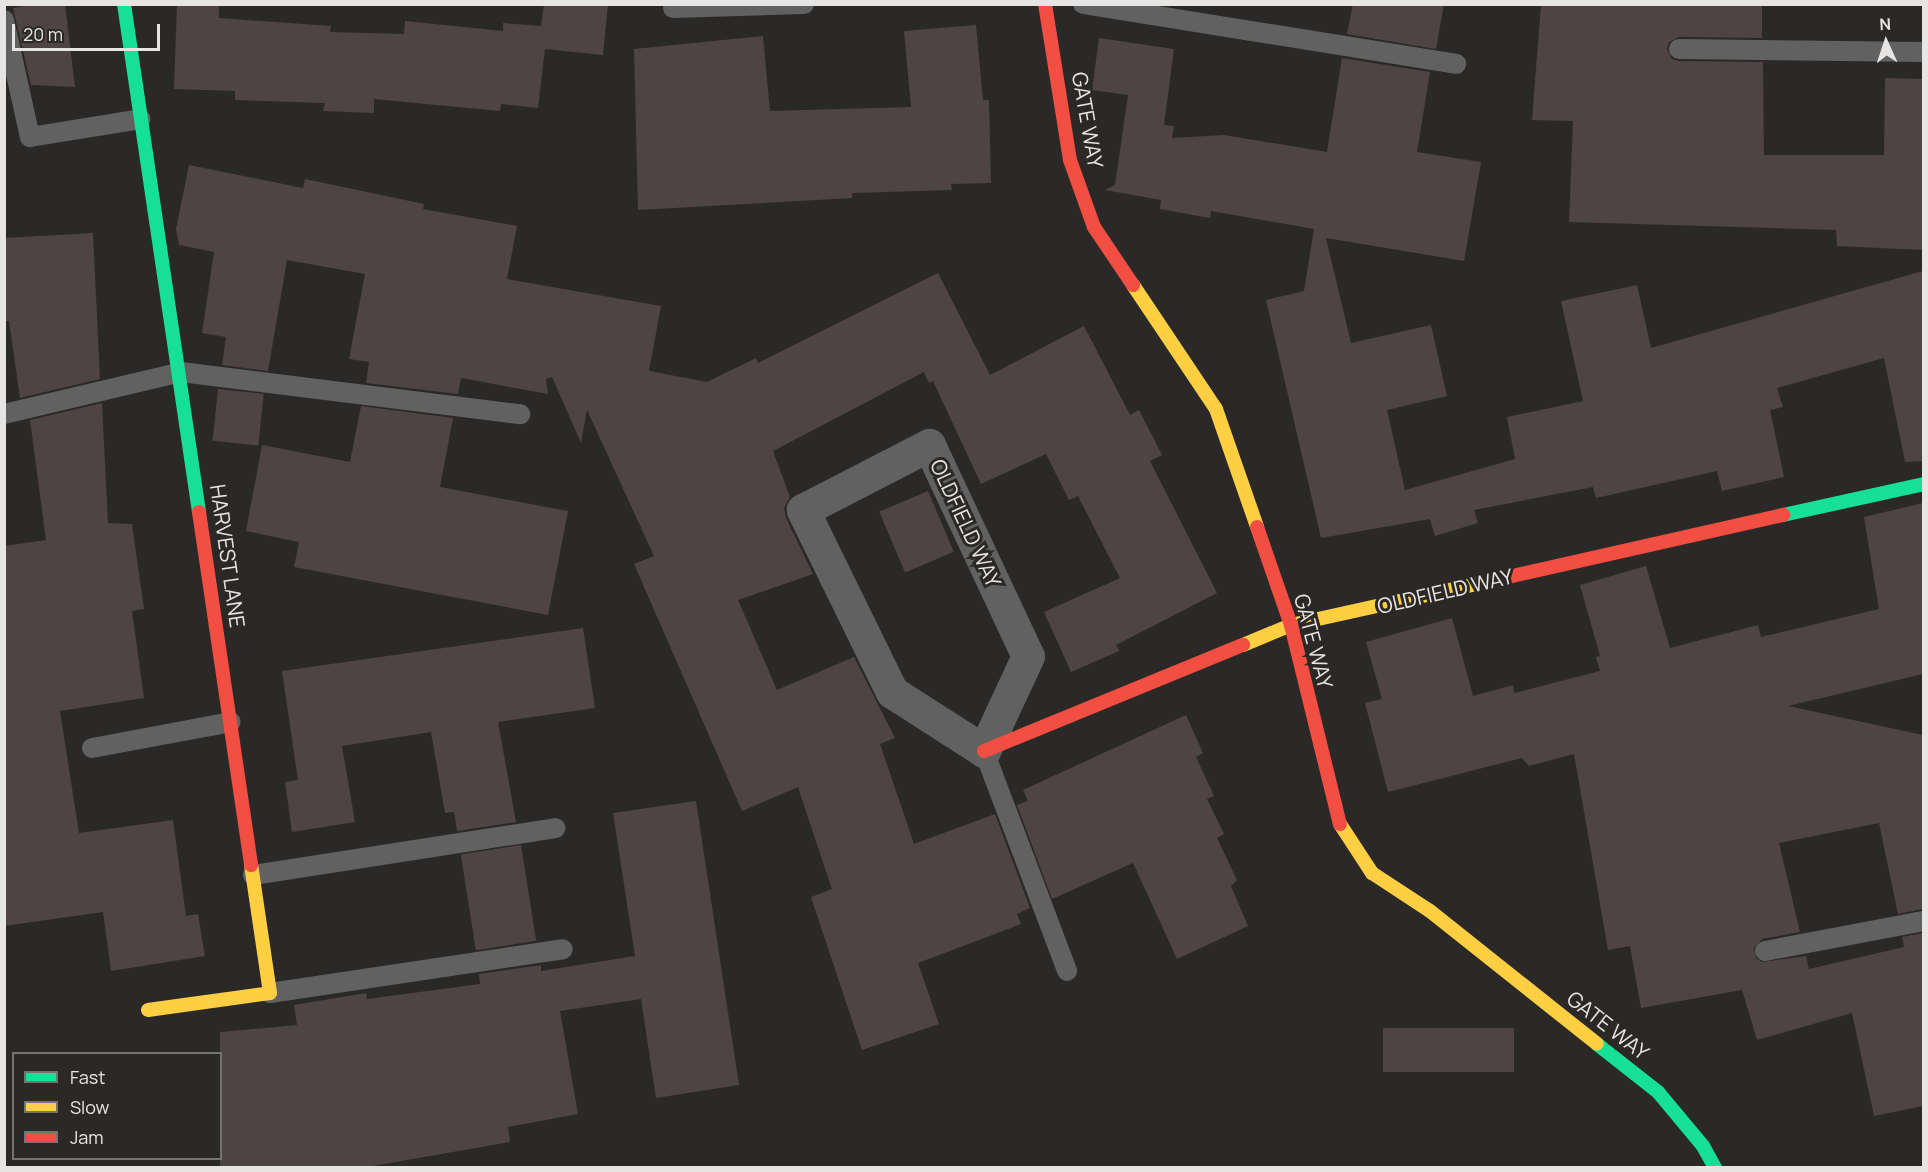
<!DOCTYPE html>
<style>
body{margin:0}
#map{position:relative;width:1928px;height:1172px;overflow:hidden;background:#2a2927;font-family:Manrope,sans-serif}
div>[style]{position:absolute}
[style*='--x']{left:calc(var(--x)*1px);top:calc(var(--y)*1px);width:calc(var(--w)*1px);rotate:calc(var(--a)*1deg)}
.building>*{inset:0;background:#4e4443;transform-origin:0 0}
.lane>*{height:20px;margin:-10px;padding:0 10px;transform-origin:10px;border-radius:10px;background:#616161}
.street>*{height:33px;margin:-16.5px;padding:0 16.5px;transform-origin:16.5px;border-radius:16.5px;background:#616161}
.fast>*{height:14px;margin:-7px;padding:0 7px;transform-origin:7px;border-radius:7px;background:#16e098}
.slow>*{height:14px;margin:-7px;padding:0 7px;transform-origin:7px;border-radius:7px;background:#ffcf43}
.jam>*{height:14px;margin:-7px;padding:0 7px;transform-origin:7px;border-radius:7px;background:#f24e42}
span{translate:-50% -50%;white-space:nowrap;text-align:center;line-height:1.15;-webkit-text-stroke:6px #2b2926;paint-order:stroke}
.street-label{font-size:21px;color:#e7e5e4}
.frame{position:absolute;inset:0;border:6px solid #e7e5e4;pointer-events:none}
.legend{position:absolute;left:12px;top:1052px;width:210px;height:108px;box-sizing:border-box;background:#2b2926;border:2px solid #767472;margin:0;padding:8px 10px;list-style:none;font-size:18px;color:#e7e5e4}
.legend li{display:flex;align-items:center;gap:12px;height:30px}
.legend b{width:30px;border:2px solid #767472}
.north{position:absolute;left:1856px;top:12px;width:60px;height:60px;-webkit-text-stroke:4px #2b2926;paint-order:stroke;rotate:357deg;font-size:16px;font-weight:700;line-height:24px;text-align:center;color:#e7e5e4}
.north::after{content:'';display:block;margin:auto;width:21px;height:27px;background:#e7e5e4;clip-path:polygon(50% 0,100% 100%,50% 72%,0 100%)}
.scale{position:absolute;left:12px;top:24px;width:148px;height:27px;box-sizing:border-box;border:3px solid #e7e5e4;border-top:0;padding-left:8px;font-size:18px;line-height:21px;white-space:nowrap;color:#e7e5e4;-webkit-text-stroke:4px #2b2926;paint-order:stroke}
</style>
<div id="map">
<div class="building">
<i style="clip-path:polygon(37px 4px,65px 4px,75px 87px,31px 85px,13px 8px)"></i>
<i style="clip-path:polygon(177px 4px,219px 4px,219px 18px,331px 26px,330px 32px,404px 34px,405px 21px,503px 31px,503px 23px,541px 26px,544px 4px,608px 4px,603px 55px,545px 49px,538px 108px,501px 104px,500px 111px,374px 99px,374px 113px,323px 111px,325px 103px,235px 100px,235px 91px,174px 89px)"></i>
<i style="clip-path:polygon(1353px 4px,1444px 4px,1436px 49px,1347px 34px)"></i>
<i style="clip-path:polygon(1541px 4px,1762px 4px,1762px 38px,1679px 37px,1669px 42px,1667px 49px,1672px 59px,1679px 61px,1763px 62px,1764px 155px,1884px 155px,1885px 78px,1923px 79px,1923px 250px,1837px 246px,1836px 230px,1569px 222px,1573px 121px,1532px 120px)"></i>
<i style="clip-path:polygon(976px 25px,983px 100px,989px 100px,991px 183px,951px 184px,952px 190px,852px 193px,852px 198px,638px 210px,634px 49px,763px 36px,770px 111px,911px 107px,904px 31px)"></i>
<i style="clip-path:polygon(1099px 38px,1174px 49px,1164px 125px,1174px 126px,1172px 138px,1224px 135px,1327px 152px,1342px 58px,1430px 72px,1417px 152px,1481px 162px,1464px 261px,1326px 238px,1351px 343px,1431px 325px,1447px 396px,1387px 410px,1405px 490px,1515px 459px,1507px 417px,1583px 401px,1561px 301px,1637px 285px,1651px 348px,1923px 271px,1923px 461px,1905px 462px,1884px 358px,1777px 388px,1783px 407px,1770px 410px,1784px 477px,1722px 491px,1717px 471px,1596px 498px,1593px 487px,1474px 510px,1478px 523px,1435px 536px,1430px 519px,1321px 538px,1266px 300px,1304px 291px,1314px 229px,1211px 211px,1210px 218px,1160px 209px,1161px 200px,1105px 190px,1115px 185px,1128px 95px,1092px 90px)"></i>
<i style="clip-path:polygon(189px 165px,303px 188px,305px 179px,424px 204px,423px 209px,517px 226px,507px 279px,661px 306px,649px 371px,707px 382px,756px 358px,758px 363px,938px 273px,990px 375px,1084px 326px,1130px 415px,1139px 410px,1162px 455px,1150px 461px,1217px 593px,1116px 645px,1119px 651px,1071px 672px,1044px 612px,1120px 578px,1078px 496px,1069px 500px,1046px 454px,981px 484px,933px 381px,929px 383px,924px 372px,773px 451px,790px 497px,784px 508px,786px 518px,813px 574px,738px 600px,777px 690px,854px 657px,895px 738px,880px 744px,914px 844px,995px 814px,1030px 908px,1017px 914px,1021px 924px,918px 963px,939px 1024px,862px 1050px,811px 897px,832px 889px,798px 787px,742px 811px,634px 564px,654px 556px,587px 410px,581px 443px,552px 377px,546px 379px,548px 394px,461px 378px,458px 394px,366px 383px,369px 362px,349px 359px,365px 274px,287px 260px,268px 371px,222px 365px,226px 337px,202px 333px,214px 252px,179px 245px,176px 229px)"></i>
<i style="clip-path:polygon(93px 233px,100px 379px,20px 398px,9px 321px,4px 321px,4px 238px)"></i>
<i style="left:218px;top:389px;width:46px;height:52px;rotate:6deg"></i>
<i style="clip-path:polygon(102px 403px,108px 523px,132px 524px,144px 609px,132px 611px,144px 698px,60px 711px,79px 833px,173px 820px,186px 916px,198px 914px,205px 956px,111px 971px,103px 912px,4px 926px,4px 546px,46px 540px,30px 420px)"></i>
<i style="clip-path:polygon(361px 406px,453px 418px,440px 487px,568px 511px,548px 615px,294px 567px,299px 542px,246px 531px,262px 445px,350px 462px)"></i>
<i style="left:928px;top:491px;width:66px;height:53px;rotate:67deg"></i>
<i style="clip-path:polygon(1923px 503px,1923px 674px,1788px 706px,1923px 735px,1923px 909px,1898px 914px,1879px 823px,1779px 843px,1800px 932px,1762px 939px,1754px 948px,1756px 958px,1762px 962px,1806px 956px,1809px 969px,1904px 947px,1902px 937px,1923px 933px,1923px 1106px,1874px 1116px,1852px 1013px,1757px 1040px,1742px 990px,1641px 1008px,1630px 946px,1608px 950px,1574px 754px,1529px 766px,1522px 758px,1388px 792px,1365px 703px,1382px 699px,1366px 642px,1452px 618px,1473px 696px,1513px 685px,1514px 693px,1600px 671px,1596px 657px,1600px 656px,1580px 585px,1646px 566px,1670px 648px,1758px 625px,1761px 637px,1879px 609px,1864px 517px)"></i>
<i style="clip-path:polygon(583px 628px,595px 708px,498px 722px,516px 822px,457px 831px,454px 812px,445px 813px,431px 732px,342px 746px,355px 822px,292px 832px,285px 782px,298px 780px,282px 671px)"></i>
<i style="clip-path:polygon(1186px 715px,1203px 753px,1196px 757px,1214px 796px,1207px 799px,1224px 834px,1217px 838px,1237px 880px,1231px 886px,1248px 926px,1177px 959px,1133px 863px,1052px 899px,1017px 805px,1028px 801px,1023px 790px)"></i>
<i style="clip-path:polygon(696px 801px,739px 1085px,656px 1098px,641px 999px,560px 1011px,578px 1114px,508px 1127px,510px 1142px,367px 1167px,220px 1167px,220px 1032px,297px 1025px,294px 1005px,366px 993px,367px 999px,480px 984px,479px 974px,541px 965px,541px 971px,635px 956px,613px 813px)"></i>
<i style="left:521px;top:845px;width:97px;height:61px;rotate:81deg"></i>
<i style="left:1514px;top:1028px;width:44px;height:131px;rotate:90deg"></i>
</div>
<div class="lane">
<i style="--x:1083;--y:4;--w:378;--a:9.1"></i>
<i style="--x:673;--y:8;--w:131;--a:-1.7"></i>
<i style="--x:4;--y:20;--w:120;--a:77.5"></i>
<i style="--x:30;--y:137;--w:112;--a:-9.2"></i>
<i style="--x:1679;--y:49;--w:245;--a:0.7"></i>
<i style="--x:4;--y:414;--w:182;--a:-13.3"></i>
<i style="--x:181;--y:372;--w:342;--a:7.1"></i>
<i style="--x:92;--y:748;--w:141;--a:-10.6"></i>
<i style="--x:984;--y:751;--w:235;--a:69.3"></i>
<i style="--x:253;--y:875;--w:306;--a:-8.8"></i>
<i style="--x:1765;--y:951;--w:162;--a:-10.7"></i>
<i style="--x:270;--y:993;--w:296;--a:-8.5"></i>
</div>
<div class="street">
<i style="--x:929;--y:445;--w:233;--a:64.9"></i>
<i style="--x:1028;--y:656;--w:105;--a:114.9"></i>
<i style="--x:984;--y:751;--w:109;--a:-147.3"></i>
<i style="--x:892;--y:692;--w:203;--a:-116.1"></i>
<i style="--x:803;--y:510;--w:142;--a:-27.3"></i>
</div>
<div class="fast">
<i style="--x:124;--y:4;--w:514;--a:81.6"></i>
<i style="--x:1783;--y:515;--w:144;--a:-12.4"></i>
<i style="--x:1597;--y:1044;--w:78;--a:38.2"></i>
<i style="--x:1658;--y:1092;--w:70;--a:50.2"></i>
<i style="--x:1703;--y:1146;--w:25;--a:61"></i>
</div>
<div class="slow">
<i style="--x:1133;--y:285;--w:149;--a:56.2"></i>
<i style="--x:1216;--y:409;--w:125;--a:70.8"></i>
<i style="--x:1243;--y:645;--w:52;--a:-22.6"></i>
<i style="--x:1291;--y:625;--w:195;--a:-12.5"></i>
<i style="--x:1340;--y:824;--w:59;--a:56.9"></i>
<i style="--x:1372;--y:873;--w:69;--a:33.2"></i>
<i style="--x:1430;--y:911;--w:213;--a:38.5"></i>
<i style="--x:148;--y:1010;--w:123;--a:-7.9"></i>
<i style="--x:270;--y:993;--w:129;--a:-98.4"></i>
</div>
<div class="jam">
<i style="--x:1045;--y:4;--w:158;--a:80.9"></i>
<i style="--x:1070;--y:160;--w:71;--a:70.3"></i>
<i style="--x:1094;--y:227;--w:70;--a:56.1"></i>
<i style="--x:199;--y:512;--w:357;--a:81.6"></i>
<i style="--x:1257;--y:527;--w:104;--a:70.9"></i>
<i style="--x:1291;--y:625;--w:205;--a:76.2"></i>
<i style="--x:1481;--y:583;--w:310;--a:-12.7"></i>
<i style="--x:984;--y:751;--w:280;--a:-22.3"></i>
</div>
<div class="street-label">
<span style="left:1088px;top:120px;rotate:80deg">GATE WAY</span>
<span style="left:966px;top:523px;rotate:65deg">OLDFIELD WAY</span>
<span style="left:228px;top:556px;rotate:82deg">HARVEST LANE</span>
<span style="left:1445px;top:591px;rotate:-13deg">OLDFIELD WAY</span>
<span style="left:1314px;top:641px;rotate:75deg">GATE WAY</span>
<span style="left:1608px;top:1025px;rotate:38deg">GATE WAY</span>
</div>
<div class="frame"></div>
<ul class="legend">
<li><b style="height:8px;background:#16e098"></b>Fast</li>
<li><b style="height:8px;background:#ffcf43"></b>Slow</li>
<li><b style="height:8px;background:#f24e42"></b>Jam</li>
</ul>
<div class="north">N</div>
<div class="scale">20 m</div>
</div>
